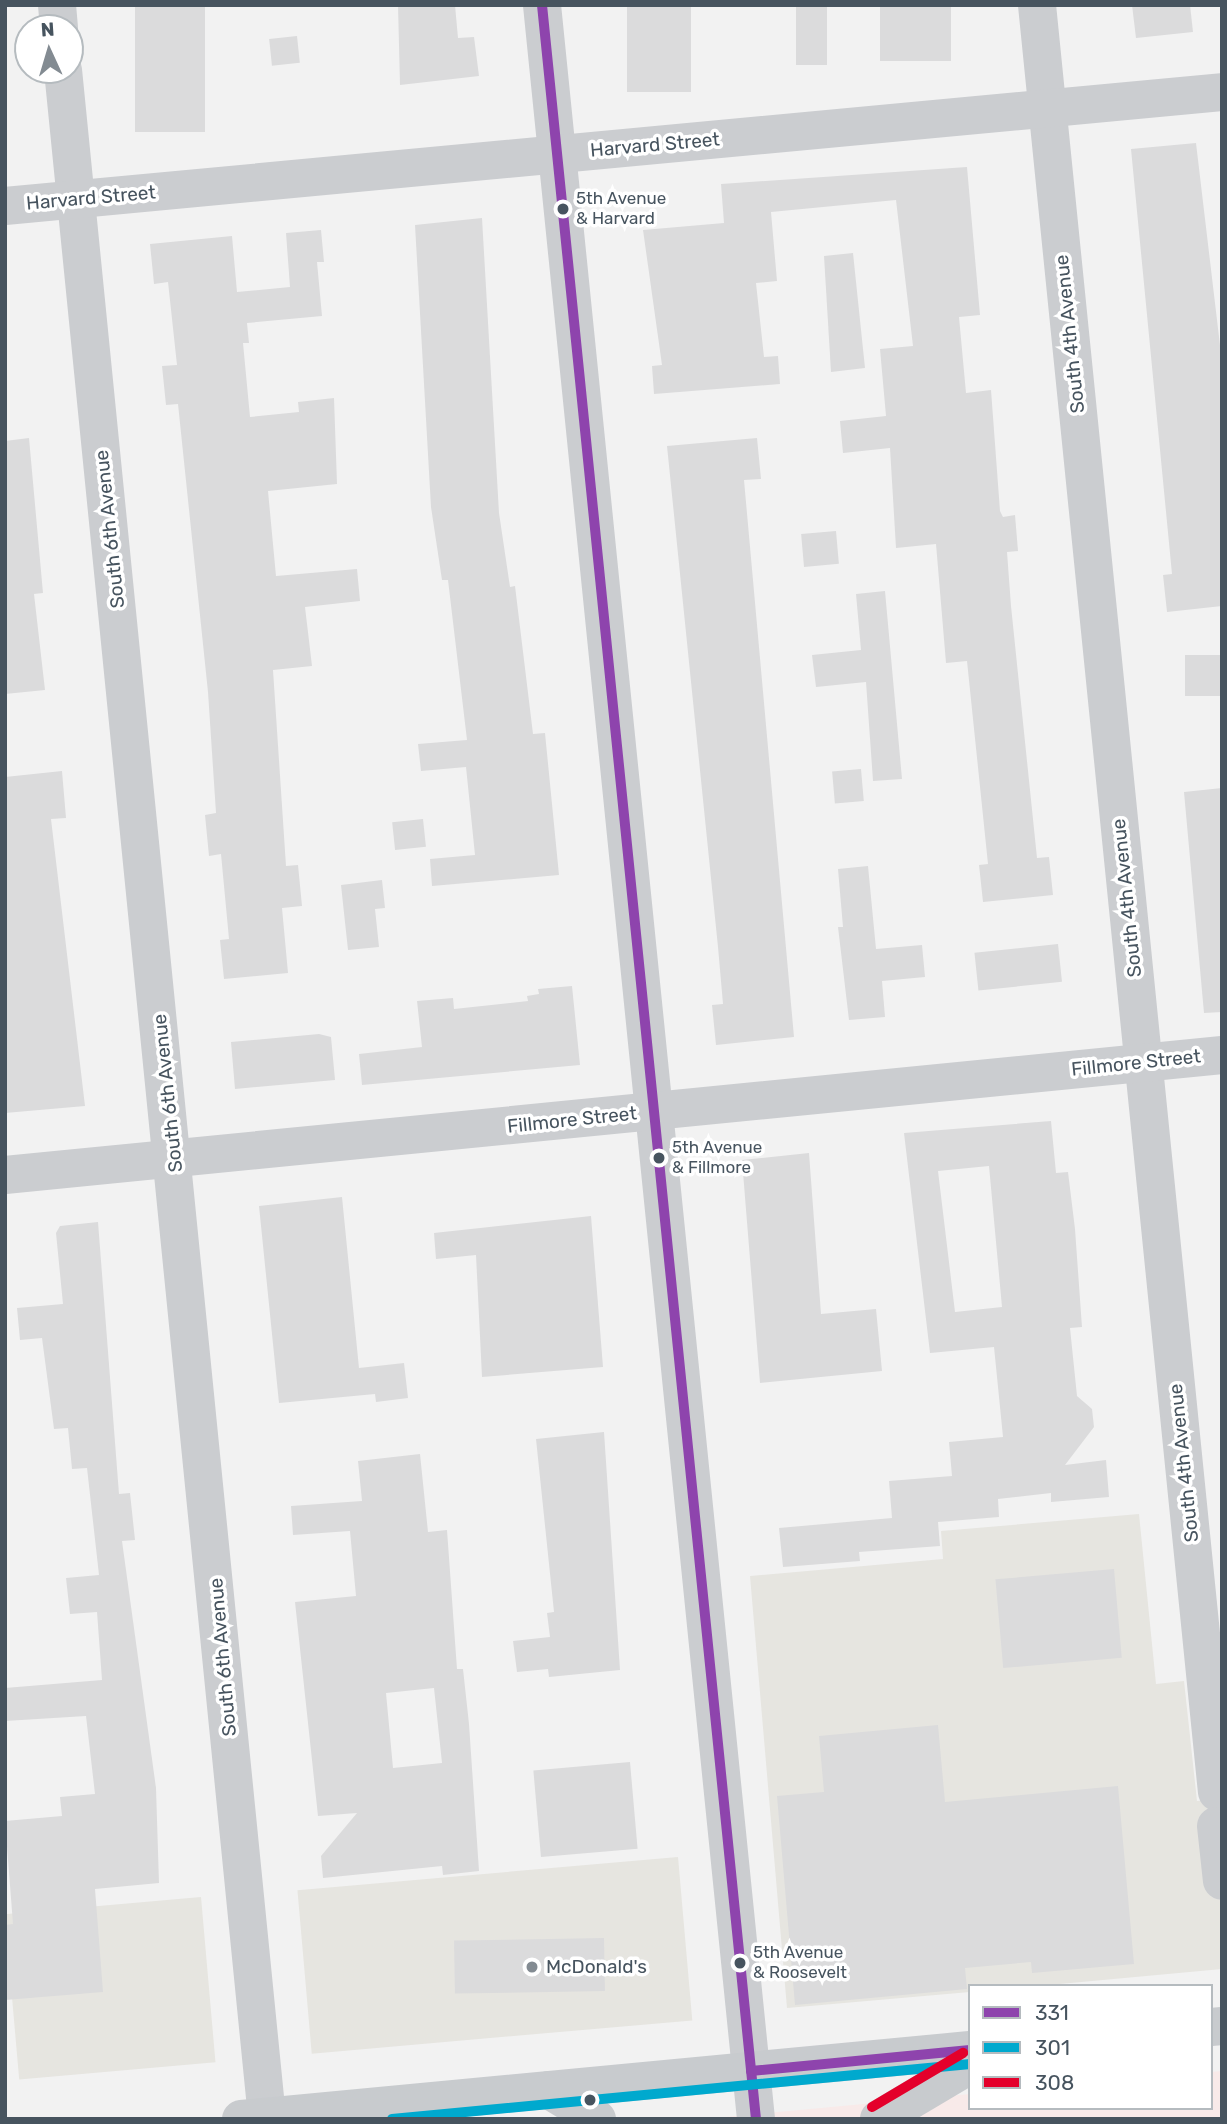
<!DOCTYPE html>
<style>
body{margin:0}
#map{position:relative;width:1227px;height:2124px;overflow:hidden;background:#f2f2f2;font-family:Rubik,sans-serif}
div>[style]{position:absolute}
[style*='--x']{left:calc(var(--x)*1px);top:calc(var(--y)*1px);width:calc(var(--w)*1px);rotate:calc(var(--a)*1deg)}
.commercial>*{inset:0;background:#e6e5e0;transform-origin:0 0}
.medical>*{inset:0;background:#f8eae9}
.building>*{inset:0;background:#dbdbdc;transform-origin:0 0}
.minor>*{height:38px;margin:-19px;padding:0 19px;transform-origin:19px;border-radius:19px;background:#cbcdd0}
.major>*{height:38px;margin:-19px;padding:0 19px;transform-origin:19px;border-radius:19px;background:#c8cbce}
.bus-1>*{height:10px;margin:-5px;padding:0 5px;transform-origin:5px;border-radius:5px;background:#8e44ad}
.bus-2>*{height:10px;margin:-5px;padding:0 5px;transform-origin:5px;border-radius:5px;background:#00a9ce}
.bus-3>*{height:10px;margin:-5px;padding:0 5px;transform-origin:5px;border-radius:5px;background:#e4002b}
.dots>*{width:19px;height:19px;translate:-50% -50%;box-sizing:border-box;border:4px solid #fff;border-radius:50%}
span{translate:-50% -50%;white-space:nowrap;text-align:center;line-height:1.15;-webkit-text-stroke:7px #fff;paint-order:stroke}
.bus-label{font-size:17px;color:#47545f}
.left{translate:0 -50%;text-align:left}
.street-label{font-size:19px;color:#47545f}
.poi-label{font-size:19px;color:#47545f}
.frame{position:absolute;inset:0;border:7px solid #47545f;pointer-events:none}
.legend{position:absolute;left:968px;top:1984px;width:245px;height:126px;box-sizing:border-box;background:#fff;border:2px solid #b5bbbf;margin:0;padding:9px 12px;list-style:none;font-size:21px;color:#47545f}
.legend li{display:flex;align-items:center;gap:14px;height:35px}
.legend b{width:35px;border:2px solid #b5bbbf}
.north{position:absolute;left:14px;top:14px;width:70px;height:70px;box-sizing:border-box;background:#fff;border:2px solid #b5bbbf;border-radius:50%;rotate:356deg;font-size:19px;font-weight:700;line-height:28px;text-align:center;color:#47545f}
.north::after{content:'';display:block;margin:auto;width:24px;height:32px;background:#838b92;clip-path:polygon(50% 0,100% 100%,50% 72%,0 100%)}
</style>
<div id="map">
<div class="commercial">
<i style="clip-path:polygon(1139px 1514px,1156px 1684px,1184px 1681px,1197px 1801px,1222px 1799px,1222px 1969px,1038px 1986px,970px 1986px,970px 1992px,787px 2008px,750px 1576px,943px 1559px,941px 1531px)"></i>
<i style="left:678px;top:1857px;width:164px;height:382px;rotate:85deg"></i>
<i style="left:201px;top:1897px;width:166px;height:197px;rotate:85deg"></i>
</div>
<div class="medical">
<i style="clip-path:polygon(1222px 2071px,1222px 2119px,704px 2119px,970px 2094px,970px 2108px,1211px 2108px,1211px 2072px)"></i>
</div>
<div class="building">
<i style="left:135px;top:5px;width:70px;height:127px"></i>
<i style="clip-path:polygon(398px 5px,455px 5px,458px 38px,474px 37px,479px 76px,400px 85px)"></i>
<i style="left:627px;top:5px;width:64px;height:87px"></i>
<i style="left:796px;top:5px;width:31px;height:60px"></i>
<i style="left:880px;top:5px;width:71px;height:56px"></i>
<i style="clip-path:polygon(1132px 5px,1190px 5px,1193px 32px,1136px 38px)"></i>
<i style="left:297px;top:36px;width:27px;height:28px;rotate:84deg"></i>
<i style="clip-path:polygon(1196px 143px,1222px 362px,1222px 606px,1167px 612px,1163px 575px,1172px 574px,1131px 149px)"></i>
<i style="clip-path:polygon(967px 167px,980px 315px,959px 317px,966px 393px,991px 390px,1000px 511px,1003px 517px,1015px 515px,1018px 551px,1007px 552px,1011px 606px,1037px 858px,1049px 857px,1053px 895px,983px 902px,979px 865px,988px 864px,967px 661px,946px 663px,936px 544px,896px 548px,890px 448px,843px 453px,840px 421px,886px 416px,880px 349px,913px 346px,896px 200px,771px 212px,777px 281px,756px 283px,764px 357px,778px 356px,780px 384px,654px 394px,652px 366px,662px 365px,643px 230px,724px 223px,721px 184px)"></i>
<i style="clip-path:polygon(482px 218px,499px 513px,510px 587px,515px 586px,533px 734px,545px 733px,559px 875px,432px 886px,430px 859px,475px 855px,466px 767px,421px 771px,418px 744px,467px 740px,448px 580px,442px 580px,431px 507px,415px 225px)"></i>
<i style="clip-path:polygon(321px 230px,324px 262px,317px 262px,322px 316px,247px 323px,249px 343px,243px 343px,250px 417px,299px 412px,298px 402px,334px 398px,337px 484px,268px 491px,276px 576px,357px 569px,360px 601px,305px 607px,312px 666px,273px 670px,286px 866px,298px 865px,302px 906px,282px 908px,288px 973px,224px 979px,220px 940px,229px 939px,221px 854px,209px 856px,205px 815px,216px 813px,208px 692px,178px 404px,166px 405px,162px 366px,177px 365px,168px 282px,154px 284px,150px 244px,232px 236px,237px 292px,290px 287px,286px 233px)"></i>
<i style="clip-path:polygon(853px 253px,865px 368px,831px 372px,824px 256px)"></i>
<i style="clip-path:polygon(29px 438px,43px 593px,34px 594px,45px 690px,5px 694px,5px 441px)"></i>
<i style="clip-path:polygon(757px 438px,761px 479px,744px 480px,794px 1037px,716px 1045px,712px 1005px,723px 1004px,718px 947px,667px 446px)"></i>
<i style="left:836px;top:531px;width:33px;height:35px;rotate:85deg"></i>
<i style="clip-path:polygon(885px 591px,902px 779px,873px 781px,866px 682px,816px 687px,812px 655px,861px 650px,856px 594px)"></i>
<i style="left:1222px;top:655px;width:41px;height:37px;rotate:90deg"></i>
<i style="left:861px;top:769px;width:32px;height:29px;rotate:85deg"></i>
<i style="clip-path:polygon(62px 771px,66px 818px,51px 819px,85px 1106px,5px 1113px,5px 777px)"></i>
<i style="clip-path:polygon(1222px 788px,1222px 1012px,1204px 1013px,1184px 792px)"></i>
<i style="left:423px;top:819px;width:28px;height:31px;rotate:84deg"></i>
<i style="clip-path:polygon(868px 866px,876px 949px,922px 945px,925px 977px,882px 981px,885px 1017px,849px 1020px,838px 927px,843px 927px,838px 869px)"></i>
<i style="clip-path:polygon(382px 880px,385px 908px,375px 909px,379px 947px,348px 950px,341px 885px)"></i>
<i style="left:1058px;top:944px;width:38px;height:84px;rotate:84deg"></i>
<i style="clip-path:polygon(572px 986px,580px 1065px,362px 1085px,359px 1054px,422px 1047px,417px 1001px,453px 998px,454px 1009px,528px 1001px,527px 996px,539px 994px,538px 989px)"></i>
<i style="clip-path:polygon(319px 1034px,331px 1037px,335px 1080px,235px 1089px,231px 1042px)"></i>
<i style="clip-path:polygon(evenodd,1051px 1121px,1056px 1173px,1068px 1172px,1075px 1229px,1082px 1327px,1070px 1328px,1077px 1396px,1092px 1409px,1094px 1427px,1065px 1465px,1106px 1460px,1109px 1497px,1051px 1502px,1051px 1493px,998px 1499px,999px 1517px,938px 1522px,940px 1546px,859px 1552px,860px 1561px,783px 1567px,779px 1528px,892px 1518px,889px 1481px,952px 1476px,949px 1442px,1003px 1437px,994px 1347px,930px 1353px,904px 1133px,1051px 1121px,989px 1166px,1002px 1307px,955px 1312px,938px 1171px,989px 1166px)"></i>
<i style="clip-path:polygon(809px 1153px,821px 1314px,876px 1309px,882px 1371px,760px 1383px,742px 1160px)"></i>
<i style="clip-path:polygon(342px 1197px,359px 1368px,404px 1363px,408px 1398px,376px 1402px,375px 1394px,279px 1403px,259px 1206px)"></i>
<i style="clip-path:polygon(591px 1216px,603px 1367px,482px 1377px,476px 1255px,436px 1259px,434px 1233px)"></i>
<i style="clip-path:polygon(98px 1222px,119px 1494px,130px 1493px,135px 1540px,122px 1541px,156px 1788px,159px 1883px,95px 1889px,103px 1992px,5px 2000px,5px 1925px,13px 1924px,5px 1821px,62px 1816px,60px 1797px,95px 1794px,86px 1716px,5px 1721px,5px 1688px,102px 1680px,97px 1612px,70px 1614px,66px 1578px,99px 1575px,87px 1468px,72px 1469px,68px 1428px,54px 1429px,42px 1338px,20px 1340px,17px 1308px,63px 1304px,56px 1233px,60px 1226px)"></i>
<i style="clip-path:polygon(604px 1432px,620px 1670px,549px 1677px,548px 1669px,517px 1672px,513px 1641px,550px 1637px,547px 1613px,554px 1612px,536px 1439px)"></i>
<i style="clip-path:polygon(evenodd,420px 1454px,428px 1532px,447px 1530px,457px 1669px,463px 1669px,469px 1724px,479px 1871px,443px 1875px,442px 1866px,323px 1878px,321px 1856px,357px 1813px,318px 1816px,295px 1602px,356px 1596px,350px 1531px,293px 1535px,291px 1506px,362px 1501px,358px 1461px,420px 1454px,434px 1688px,442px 1763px,393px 1768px,386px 1693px,434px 1688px)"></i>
<i style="left:1114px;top:1569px;width:89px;height:119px;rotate:85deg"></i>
<i style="clip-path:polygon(938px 1725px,945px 1802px,1118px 1786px,1134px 1964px,1032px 1973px,1031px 1962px,965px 1968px,967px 1989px,795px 2005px,777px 1796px,824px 1792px,819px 1736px)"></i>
<i style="left:630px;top:1762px;width:87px;height:97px;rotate:85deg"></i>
<i style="left:604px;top:1938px;width:53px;height:150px;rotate:89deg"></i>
</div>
<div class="minor">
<i style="--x:57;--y:5;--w:23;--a:85"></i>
<i style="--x:542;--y:5;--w:2125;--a:84.22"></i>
<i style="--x:1037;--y:5;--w:1796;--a:84.25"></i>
<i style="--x:63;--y:70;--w:2056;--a:84.31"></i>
<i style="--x:5;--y:206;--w:1222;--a:-5.35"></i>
<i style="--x:5;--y:1175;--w:1223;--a:-5.63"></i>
<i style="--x:1216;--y:1826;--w:55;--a:83.8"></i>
</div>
<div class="major">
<i style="--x:1211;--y:2027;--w:11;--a:-5"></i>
<i style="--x:549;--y:2090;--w:56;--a:31.1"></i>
<i style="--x:241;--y:2119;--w:732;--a:-5.41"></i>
<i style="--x:879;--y:2119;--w:106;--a:-30.7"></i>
</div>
<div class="bus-1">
<i style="--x:542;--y:5;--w:2125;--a:84.22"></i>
<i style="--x:751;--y:2071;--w:220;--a:-5.5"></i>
</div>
<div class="bus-2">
<i style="--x:392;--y:2119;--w:581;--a:-5.44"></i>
</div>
<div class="bus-3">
<i style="--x:872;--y:2107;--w:106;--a:-30.7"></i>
</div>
<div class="dots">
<i style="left:563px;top:209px;background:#47545f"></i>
<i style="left:659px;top:1158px;background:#47545f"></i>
<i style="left:740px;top:1963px;background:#47545f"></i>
<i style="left:532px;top:1967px;background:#838b92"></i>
<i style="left:590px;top:2100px;background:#47545f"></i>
</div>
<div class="bus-label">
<span class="left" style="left:576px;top:209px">5th Avenue<br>&amp; Harvard</span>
<span class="left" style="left:672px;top:1158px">5th Avenue<br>&amp; Fillmore</span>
<span class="left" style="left:753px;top:1963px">5th Avenue<br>&amp; Roosevelt</span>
</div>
<div class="street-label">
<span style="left:655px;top:145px;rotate:-5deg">Harvard Street</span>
<span style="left:91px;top:198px;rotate:-5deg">Harvard Street</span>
<span style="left:1070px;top:334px;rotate:-96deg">South 4th Avenue</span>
<span style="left:110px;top:529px;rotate:-96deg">South 6th Avenue</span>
<span style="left:1127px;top:898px;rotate:-96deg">South 4th Avenue</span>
<span style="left:1136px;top:1063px;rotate:-6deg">Fillmore Street</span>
<span style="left:168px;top:1093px;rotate:-96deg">South 6th Avenue</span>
<span style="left:572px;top:1120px;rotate:-6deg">Fillmore Street</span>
<span style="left:1184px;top:1463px;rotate:-96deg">South 4th Avenue</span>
<span style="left:223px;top:1657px;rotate:-95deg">South 6th Avenue</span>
</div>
<div class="poi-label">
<span class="left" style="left:546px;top:1967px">McDonald's</span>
</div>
<div class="frame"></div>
<ul class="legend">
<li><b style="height:9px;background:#8e44ad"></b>331</li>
<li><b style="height:9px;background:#00a9ce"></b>301</li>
<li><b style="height:9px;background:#e4002b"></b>308</li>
</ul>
<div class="north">N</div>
</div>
